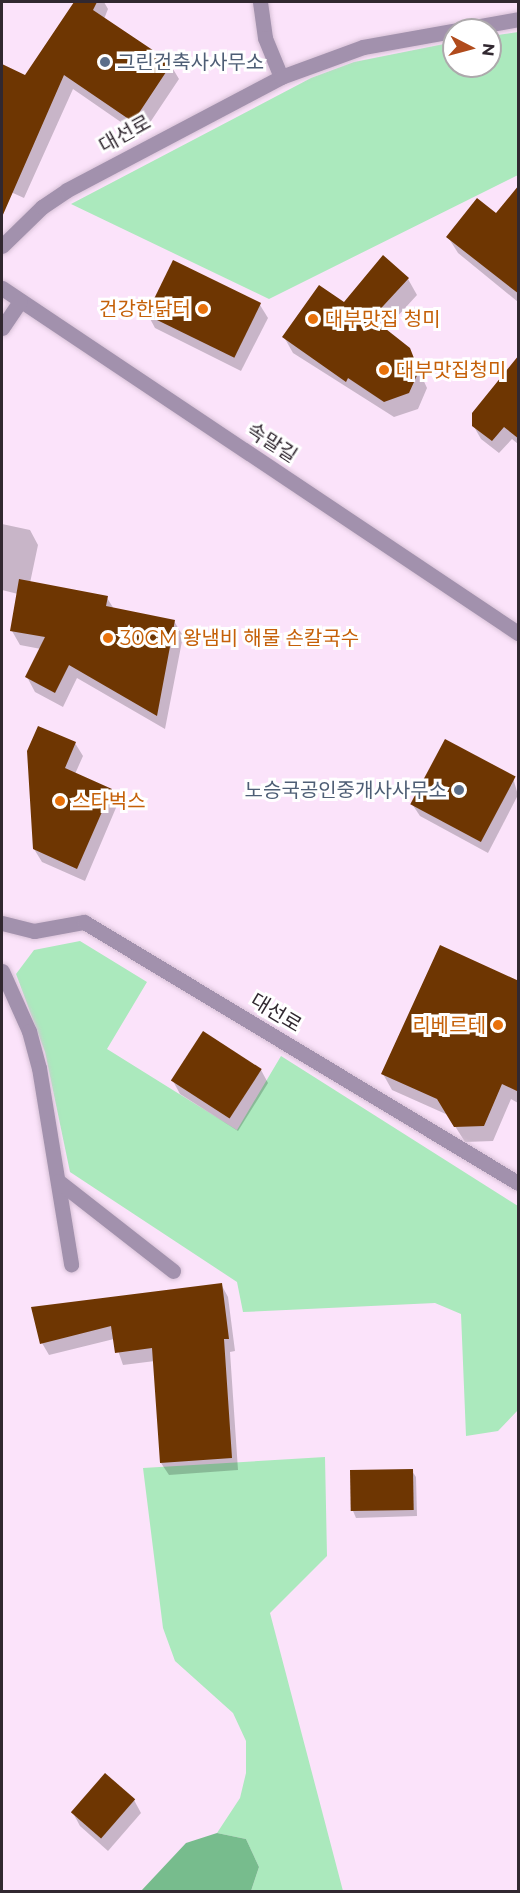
<!DOCTYPE html>
<meta charset="utf-8">
<style>
body{margin:0}
#map{position:relative;width:520px;height:1893px;overflow:hidden;background:#fbe3fa;font-family:Montserrat,"Noto Sans KR",sans-serif}
div>[style]{position:absolute}
[style*='--x']{left:calc(var(--x)*1px);top:calc(var(--y)*1px);width:calc(var(--w)*1px);rotate:calc(var(--a)*1deg)}
.green>*{inset:0;background:#abe9bd}
.forest>*{inset:0;background:#77bc8d}
.shadow>*{inset:0;background:#0003}
.building>*{inset:0;background:#6e3602;transform-origin:0 0}
.roads{filter:drop-shadow(0 0 2px #d7c1d6) drop-shadow(0 0 2px #d7c1d6)}
.minor>*{height:15px;margin:-7.5px;padding:0 7.5px;transform-origin:7.5px;border-radius:7.5px;background:#a291ad}
.dots>*{width:16px;height:16px;translate:-50% -50%;box-sizing:border-box;border:3px solid #fff;border-radius:50%}
span{translate:-50% -50%;white-space:nowrap;text-align:center;line-height:1.15;-webkit-text-stroke:6px #fff;paint-order:stroke}
.service-label{font-size:20px;color:#4e5e75}
.left{translate:0 -50%;text-align:left}
.right{translate:-100% -50%;text-align:right}
.street-label{font-size:20px;color:#312830}
.food-label{font-size:20px;color:#c56008}
.frame{position:absolute;inset:0;border:3px solid #312830;pointer-events:none}
.north{position:absolute;left:442px;top:18px;width:60px;height:60px;box-sizing:border-box;background:#fff;border:2px solid #ada9ac;border-radius:50%;rotate:96deg;font-size:16px;font-weight:700;line-height:24px;text-align:center;color:#312830}
.north::after{content:'';display:block;margin:auto;width:21px;height:27px;background:#b04b1c;clip-path:polygon(50% 0,100% 100%,50% 72%,0 100%)}
</style>
<div id="map">
<div class="green">
<i style="clip-path:polygon(518px 32px,518px 175px,269px 299px,71px 204px,311px 78px,354px 62px,454px 42px,454px 66px,490px 66px,490px 36px)"></i>
<i style="clip-path:polygon(80px 941px,147px 982px,107px 1049px,237px 1130px,281px 1056px,518px 1206px,518px 1410px,498px 1431px,466px 1436px,461px 1314px,435px 1303px,243px 1312px,237px 1282px,70px 1172px,45px 1052px,16px 974px,34px 950px)"></i>
<i style="clip-path:polygon(325px 1457px,327px 1556px,270px 1613px,343px 1891px,251px 1891px,259px 1867px,246px 1839px,217px 1833px,240px 1798px,246px 1773px,246px 1741px,233px 1713px,175px 1661px,163px 1628px,143px 1468px)"></i>
</div>
<div class="forest">
<i style="clip-path:polygon(217px 1833px,246px 1839px,259px 1867px,251px 1891px,141px 1891px,186px 1843px)"></i>
</div>
<div class="shadow">
<i style="clip-path:polygon(76px 2px,104px 2px,108px 9px,104px 19px,170px 64px,179px 79px,141px 136px,73px 89px,24px 198px,2px 188px,2px 66px,25px 77px)"></i>
<i style="clip-path:polygon(518px 198px,518px 302px,458px 253px,448px 237px,496px 215px)"></i>
<i style="clip-path:polygon(408px 279px,417px 295px,385px 330px,409px 349px,427px 388px,418px 409px,394px 417px,293px 353px,284px 337px,344px 304px)"></i>
<i style="clip-path:polygon(260px 305px,268px 318px,241px 371px,155px 328px,148px 315px)"></i>
<i style="clip-path:polygon(518px 389px,518px 444px,512px 439px,499px 453px,481px 439px,473px 425px)"></i>
<i style="clip-path:polygon(2px 524px,30px 530px,38px 545px,30px 583px,107px 598px,114px 609px,174px 621px,183px 636px,165px 729px,77px 678px,63px 707px,35px 692px,27px 677px,41px 649px,20px 645px,12px 631px,18px 594px,2px 590px)"></i>
<i style="clip-path:polygon(75px 743px,83px 756px,75px 774px,111px 790px,118px 803px,85px 881px,42px 862px,34px 849px,28px 751px)"></i>
<i style="clip-path:polygon(513px 778px,518px 795px,488px 853px,420px 816px,412px 804px)"></i>
<i style="clip-path:polygon(518px 983px,518px 1103px,511px 1099px,493px 1141px,465px 1142px,448px 1115px,392px 1090px,383px 1074px)"></i>
<i style="clip-path:polygon(261px 1070px,268px 1083px,238px 1131px,180px 1094px,173px 1081px)"></i>
<i style="clip-path:polygon(221px 1284px,228px 1297px,235px 1351px,230px 1352px,238px 1470px,169px 1475px,161px 1463px,155px 1361px,123px 1365px,114px 1339px,49px 1355px,42px 1343px)"></i>
<i style="clip-path:polygon(412px 1471px,416px 1477px,417px 1516px,356px 1518px,353px 1511px)"></i>
<i style="clip-path:polygon(134px 1800px,141px 1813px,108px 1851px,80px 1826px,73px 1813px)"></i>
</div>
<div class="building">
<i style="clip-path:polygon(74px 2px,97px 2px,93px 10px,172px 63px,133px 122px,64px 75px,2px 217px,2px 64px,25px 75px)"></i>
<i style="clip-path:polygon(519px 185px,519px 294px,446px 237px,477px 198px,496px 213px)"></i>
<i style="clip-path:polygon(383px 255px,409px 278px,372px 318px,410px 348px,419px 371px,409px 393px,384px 402px,348px 378px,346px 382px,282px 337px,319px 285px,344px 302px)"></i>
<i style="left:173px;top:260px;width:98px;height:61px;rotate:26deg"></i>
<i style="clip-path:polygon(519px 355px,519px 439px,504px 427px,492px 441px,472px 426px,472px 413px)"></i>
<i style="clip-path:polygon(19px 579px,108px 596px,106px 606px,175px 620px,157px 716px,69px 665px,55px 693px,25px 677px,45px 637px,10px 631px)"></i>
<i style="clip-path:polygon(38px 726px,76px 742px,65px 768px,112px 789px,77px 869px,33px 849px,27px 751px)"></i>
<i style="left:445px;top:739px;width:80px;height:74px;rotate:28deg"></i>
<i style="clip-path:polygon(440px 945px,519px 981px,519px 1092px,502px 1084px,484px 1126px,454px 1127px,437px 1099px,381px 1074px)"></i>
<i style="left:203px;top:1031px;width:70px;height:59px;rotate:33deg"></i>
<i style="clip-path:polygon(222px 1283px,229px 1339px,224px 1339px,232px 1458px,160px 1463px,152px 1348px,115px 1353px,111px 1326px,40px 1344px,31px 1307px)"></i>
<i style="left:413px;top:1469px;width:41px;height:63px;rotate:89deg"></i>
<i style="left:105px;top:1773px;width:40px;height:52px;rotate:41deg"></i>
</div>
<div class="roads">
<div class="minor">
<i style="--x:260;--y:2;--w:36;--a:82"></i>
<i style="--x:265;--y:38;--w:42;--a:67.7"></i>
<i style="--x:2;--y:246;--w:56;--a:-44.3"></i>
<i style="--x:42;--y:207;--w:30;--a:-34"></i>
<i style="--x:67;--y:190;--w:242;--a:-27.8"></i>
<i style="--x:281;--y:77;--w:87;--a:-20.1"></i>
<i style="--x:363;--y:47;--w:158;--a:-10.2"></i>
<i style="--x:2;--y:288;--w:621;--a:33.77"></i>
<i style="--x:2;--y:328;--w:32;--a:-56"></i>
<i style="--x:2;--y:923;--w:33;--a:14"></i>
<i style="--x:34;--y:931;--w:51;--a:-10.2"></i>
<i style="--x:84;--y:922;--w:506;--a:31.02"></i>
<i style="--x:2;--y:971;--w:66;--a:65.8"></i>
<i style="--x:29;--y:1031;--w:38;--a:75"></i>
<i style="--x:39;--y:1068;--w:199;--a:80.7"></i>
<i style="--x:58;--y:1181;--w:146;--a:38"></i>
</div>
</div>
<div class="dots">
<i style="left:105px;top:62px;background:#5c6f8a"></i>
<i style="left:203px;top:309px;background:#e8710a"></i>
<i style="left:313px;top:319px;background:#e8710a"></i>
<i style="left:384px;top:370px;background:#e8710a"></i>
<i style="left:108px;top:638px;background:#e8710a"></i>
<i style="left:459px;top:790px;background:#5c6f8a"></i>
<i style="left:60px;top:801px;background:#e8710a"></i>
<i style="left:498px;top:1025px;background:#e8710a"></i>
</div>
<div class="service-label">
<span class="left" style="left:117px;top:62px">그린건축사사무소</span>
<span class="right" style="left:447px;top:790px">노승국공인중개사사무소</span>
</div>
<div class="street-label">
<span style="left:125px;top:134px;rotate:-29deg">대선로</span>
<span style="left:272px;top:443px;rotate:33deg">속말길</span>
<span style="left:276px;top:1013px;rotate:31deg">대선로</span>
</div>
<div class="food-label">
<span class="right" style="left:191px;top:309px">건강한닭터</span>
<span class="left" style="left:325px;top:319px">대부맛집 청미</span>
<span class="left" style="left:396px;top:370px">대부맛집청미</span>
<span class="left" style="left:120px;top:638px">30CM 왕냄비 해물 손칼국수</span>
<span class="left" style="left:72px;top:801px">스타벅스</span>
<span class="right" style="left:486px;top:1025px">리베르테</span>
</div>
<div class="frame"></div>
<div class="north">N</div>
</div>
